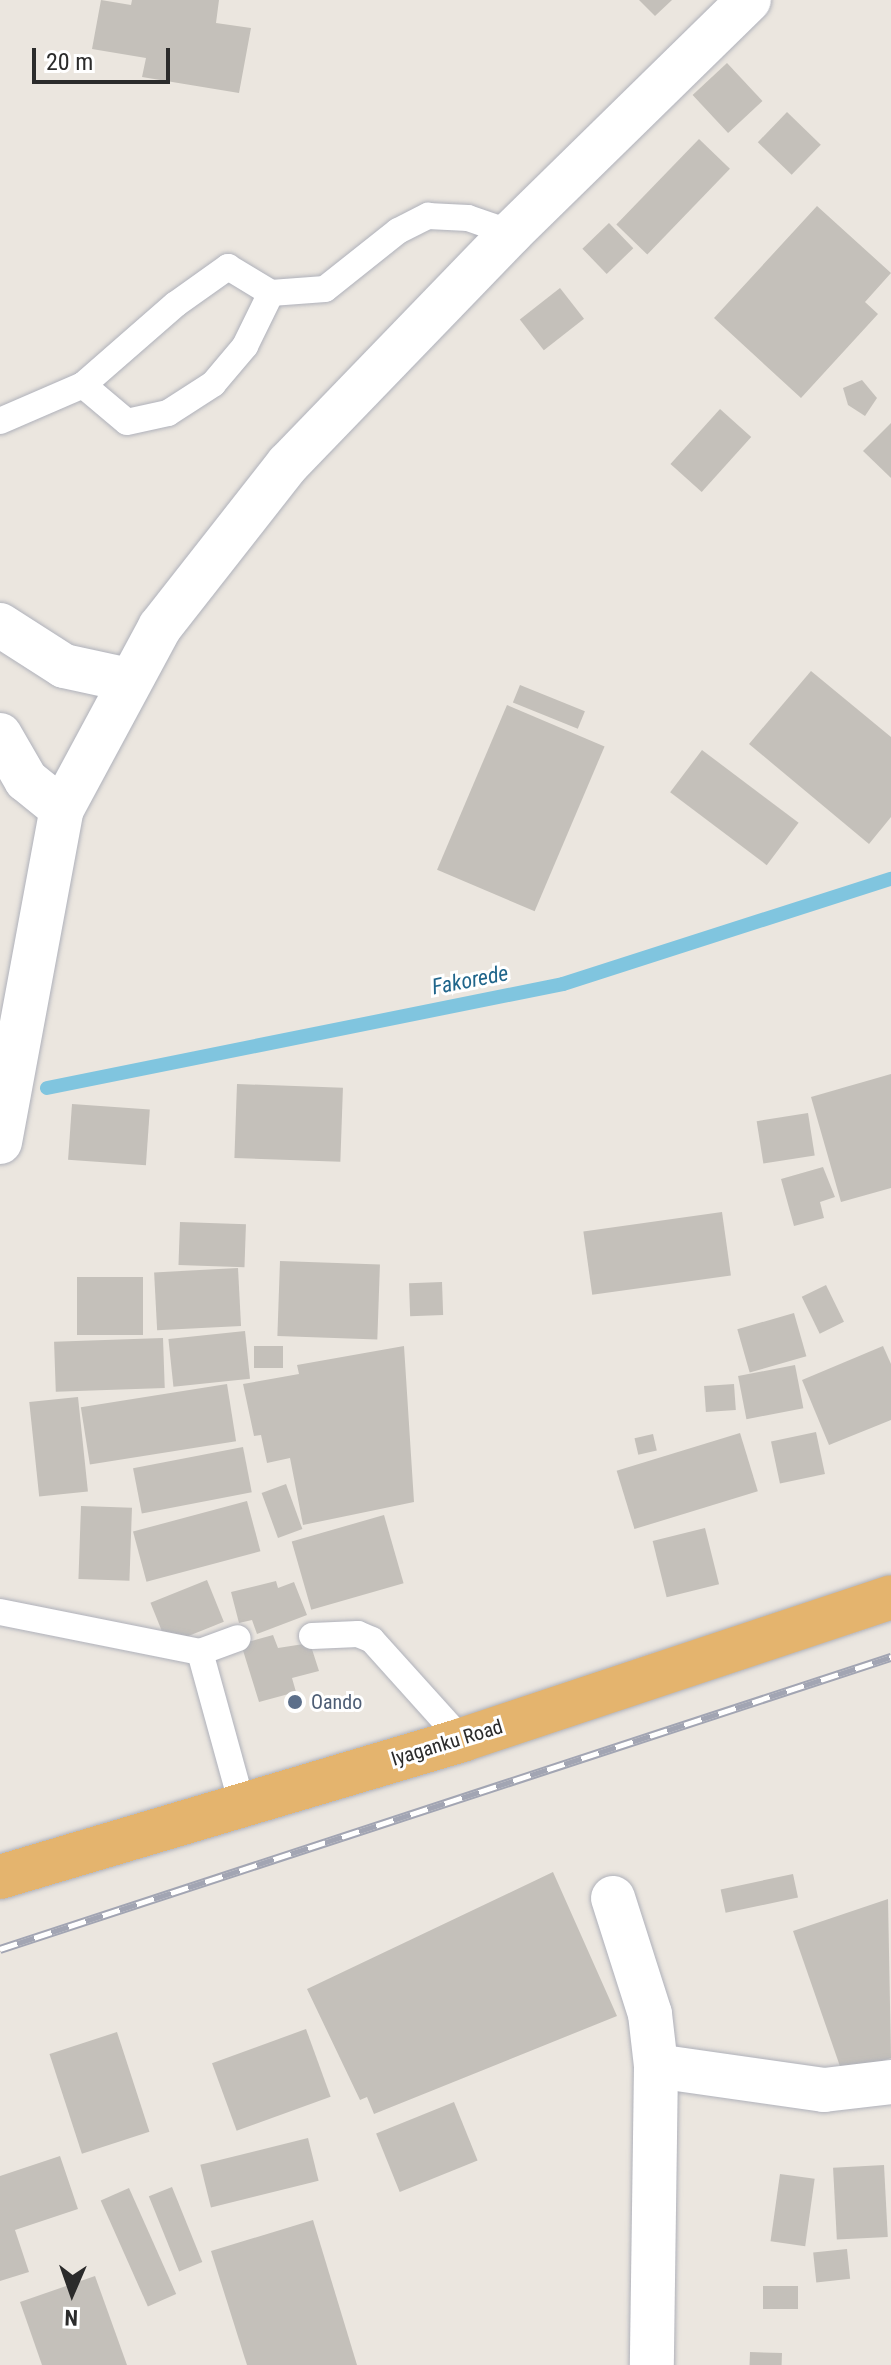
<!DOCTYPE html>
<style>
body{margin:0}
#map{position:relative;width:891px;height:2365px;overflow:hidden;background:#ebe6df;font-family:"Roboto Condensed",sans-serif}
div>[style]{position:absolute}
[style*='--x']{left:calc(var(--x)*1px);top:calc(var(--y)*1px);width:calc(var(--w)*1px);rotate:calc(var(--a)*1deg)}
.stream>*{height:14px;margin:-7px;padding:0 7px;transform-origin:7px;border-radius:7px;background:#80c5df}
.building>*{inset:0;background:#c4c0ba;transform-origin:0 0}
.roads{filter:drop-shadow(0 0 2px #afb1ba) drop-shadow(0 0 2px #afb1ba)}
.service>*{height:26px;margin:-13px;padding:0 13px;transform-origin:13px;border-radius:13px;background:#fff}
.minor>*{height:44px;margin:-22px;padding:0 22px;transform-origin:22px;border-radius:22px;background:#fff}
.trunk>*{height:44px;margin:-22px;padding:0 22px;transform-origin:22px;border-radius:22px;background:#e4b46e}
.rail>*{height:9px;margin-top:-4.5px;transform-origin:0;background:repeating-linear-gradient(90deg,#fff 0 18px,#a2a5b3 0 36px);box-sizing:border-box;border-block:2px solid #a2a5b3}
.dots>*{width:22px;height:22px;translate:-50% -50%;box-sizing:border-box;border:4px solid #fff;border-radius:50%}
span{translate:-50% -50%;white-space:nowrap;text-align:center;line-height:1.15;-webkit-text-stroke:6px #fff;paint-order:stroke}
.service-label{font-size:20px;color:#4e5e75}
.left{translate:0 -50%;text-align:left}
.street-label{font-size:20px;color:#2b2b2b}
.water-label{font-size:22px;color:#1f658b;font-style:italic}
.north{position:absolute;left:32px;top:2253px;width:80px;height:80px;-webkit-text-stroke:6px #fff;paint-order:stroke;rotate:182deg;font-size:22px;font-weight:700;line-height:32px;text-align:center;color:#2b2b2b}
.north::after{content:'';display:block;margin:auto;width:28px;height:36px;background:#2b2b2b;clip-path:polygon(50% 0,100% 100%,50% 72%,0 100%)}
.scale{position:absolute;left:32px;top:48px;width:138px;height:36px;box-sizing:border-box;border:4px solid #2b2b2b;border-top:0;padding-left:10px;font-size:24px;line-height:28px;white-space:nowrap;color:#2b2b2b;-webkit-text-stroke:6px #fff;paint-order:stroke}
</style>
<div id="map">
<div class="stream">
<i style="--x:47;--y:1088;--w:526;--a:-11.4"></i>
<i style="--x:563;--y:984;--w:344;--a:-17.8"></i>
</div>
<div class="building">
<i style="clip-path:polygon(101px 0,131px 5px,132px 0,219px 0,216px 23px,251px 28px,239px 93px,142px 77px,146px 58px,92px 49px)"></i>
<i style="clip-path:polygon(639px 0,672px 0,655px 16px)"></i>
<i style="left:727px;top:63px;width:52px;height:47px;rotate:47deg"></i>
<i style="left:787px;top:112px;width:47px;height:42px;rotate:44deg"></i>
<i style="left:699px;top:139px;width:43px;height:119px;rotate:44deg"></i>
<i style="clip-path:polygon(817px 206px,891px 273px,865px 302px,878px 314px,801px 398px,714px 318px)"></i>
<i style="left:609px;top:223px;width:35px;height:37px;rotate:46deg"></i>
<i style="left:560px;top:288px;width:39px;height:51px;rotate:52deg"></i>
<i style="clip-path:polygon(862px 380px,877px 398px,865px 416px,848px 405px,843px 388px)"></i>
<i style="left:720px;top:409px;width:42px;height:74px;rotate:42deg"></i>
<i style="clip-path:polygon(891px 423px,891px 478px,863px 451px)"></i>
<i style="clip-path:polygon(811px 671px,891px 737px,891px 817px,869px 844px,749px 744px)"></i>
<i style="left:520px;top:685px;width:70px;height:19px;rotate:22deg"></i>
<i style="left:507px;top:705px;width:106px;height:179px;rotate:23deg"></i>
<i style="left:702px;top:750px;width:121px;height:53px;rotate:37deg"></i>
<i style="clip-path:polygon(891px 1074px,891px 1188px,841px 1202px,811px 1097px)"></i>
<i style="left:237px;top:1084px;width:106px;height:74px;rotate:2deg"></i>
<i style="left:72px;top:1104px;width:78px;height:56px;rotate:4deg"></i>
<i style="left:808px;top:1113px;width:43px;height:52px;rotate:81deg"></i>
<i style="clip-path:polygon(823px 1167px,835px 1197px,820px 1202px,824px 1218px,794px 1226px,781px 1179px)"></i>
<i style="left:722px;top:1212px;width:64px;height:140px;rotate:82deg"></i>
<i style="left:180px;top:1222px;width:66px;height:43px;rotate:2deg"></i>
<i style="left:280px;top:1261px;width:100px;height:75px;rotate:2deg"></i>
<i style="left:238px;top:1268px;width:58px;height:84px;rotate:87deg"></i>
<i style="left:143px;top:1277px;width:58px;height:66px;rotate:90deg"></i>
<i style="left:442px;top:1282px;width:33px;height:33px;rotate:88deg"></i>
<i style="left:826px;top:1285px;width:41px;height:27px;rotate:64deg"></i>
<i style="left:794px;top:1313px;width:45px;height:59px;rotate:74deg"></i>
<i style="left:245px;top:1331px;width:48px;height:77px;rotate:84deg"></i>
<i style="left:163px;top:1338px;width:50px;height:109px;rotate:88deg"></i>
<i style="left:283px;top:1346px;width:22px;height:29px;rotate:90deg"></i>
<i style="clip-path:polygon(404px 1346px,414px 1502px,303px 1525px,290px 1458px,267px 1463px,261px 1435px,254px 1436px,243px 1384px,299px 1374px,297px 1365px)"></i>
<i style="clip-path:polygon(883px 1346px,891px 1364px,891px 1420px,829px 1445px,802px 1380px)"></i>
<i style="left:795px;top:1365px;width:44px;height:58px;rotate:79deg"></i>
<i style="left:227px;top:1384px;width:58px;height:148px;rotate:81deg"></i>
<i style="left:734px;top:1384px;width:26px;height:30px;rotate:86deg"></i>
<i style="left:78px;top:1397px;width:95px;height:49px;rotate:84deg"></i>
<i style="left:816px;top:1432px;width:43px;height:46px;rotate:78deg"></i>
<i style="left:740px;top:1433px;width:61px;height:129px;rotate:73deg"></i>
<i style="left:653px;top:1434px;width:17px;height:19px;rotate:77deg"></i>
<i style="left:243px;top:1447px;width:46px;height:112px;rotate:79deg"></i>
<i style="left:286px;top:1484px;width:48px;height:26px;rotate:70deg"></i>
<i style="left:247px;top:1501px;width:52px;height:118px;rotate:75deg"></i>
<i style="left:81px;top:1506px;width:51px;height:73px;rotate:2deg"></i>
<i style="left:384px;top:1515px;width:71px;height:96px;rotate:74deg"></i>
<i style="left:705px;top:1528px;width:58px;height:54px;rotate:76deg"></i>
<i style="left:207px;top:1580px;width:45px;height:61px;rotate:68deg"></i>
<i style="clip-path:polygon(276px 1581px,278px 1588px,294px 1582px,307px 1615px,257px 1634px,252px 1620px,239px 1623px,231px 1592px)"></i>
<i style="clip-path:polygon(273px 1635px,278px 1648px,310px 1643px,319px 1671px,292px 1678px,296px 1692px,259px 1702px,241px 1644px)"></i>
<i style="clip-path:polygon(553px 1872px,617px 2016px,374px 2114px,367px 2097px,360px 2100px,307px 1989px)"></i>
<i style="left:793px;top:1874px;width:24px;height:74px;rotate:78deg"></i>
<i style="clip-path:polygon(888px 1899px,891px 2058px,843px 2075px,793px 1931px)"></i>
<i style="left:306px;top:2029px;width:72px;height:100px;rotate:70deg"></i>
<i style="left:117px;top:2032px;width:105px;height:71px;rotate:72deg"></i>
<i style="left:454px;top:2102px;width:63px;height:84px;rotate:68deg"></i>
<i style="left:308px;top:2138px;width:44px;height:111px;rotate:76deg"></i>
<i style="clip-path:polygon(60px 2156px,78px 2209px,15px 2230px,29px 2272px,0 2281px,0 2176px)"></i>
<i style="left:884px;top:2165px;width:72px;height:51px;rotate:87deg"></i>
<i style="left:780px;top:2174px;width:35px;height:68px;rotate:8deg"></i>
<i style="left:172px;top:2187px;width:81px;height:25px;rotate:68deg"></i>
<i style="left:129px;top:2188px;width:116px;height:31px;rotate:66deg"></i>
<i style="clip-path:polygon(313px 2220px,357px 2365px,247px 2365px,211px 2251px)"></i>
<i style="left:847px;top:2249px;width:30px;height:34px;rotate:84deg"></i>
<i style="clip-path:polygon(95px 2276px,127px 2365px,42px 2365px,20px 2302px)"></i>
<i style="left:763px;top:2286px;width:35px;height:23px"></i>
<i style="left:750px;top:2352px;width:32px;height:13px;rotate:2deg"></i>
</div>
<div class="roads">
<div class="service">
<i style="--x:83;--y:385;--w:57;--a:40.1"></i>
<i style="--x:127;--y:422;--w:42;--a:-12.4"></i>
<i style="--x:168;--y:413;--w:54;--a:-32.8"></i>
<i style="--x:213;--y:384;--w:50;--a:-49.9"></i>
<i style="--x:245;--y:346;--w:59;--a:-63.9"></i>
<i style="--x:0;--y:421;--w:90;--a:-23.4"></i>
<i style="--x:83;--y:385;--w:123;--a:-41.1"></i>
<i style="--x:176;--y:304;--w:64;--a:-35.4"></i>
<i style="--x:228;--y:267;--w:50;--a:31.2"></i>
<i style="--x:271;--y:293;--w:54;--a:-4.2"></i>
<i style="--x:325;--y:289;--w:93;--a:-38.5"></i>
<i style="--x:398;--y:231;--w:34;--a:-27"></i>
<i style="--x:428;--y:216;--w:40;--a:2.9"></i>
<i style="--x:468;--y:218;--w:46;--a:19.2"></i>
<i style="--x:0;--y:1612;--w:204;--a:11.3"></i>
<i style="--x:200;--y:1652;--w:40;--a:-20.2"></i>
<i style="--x:312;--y:1636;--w:46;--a:-2.5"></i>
<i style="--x:358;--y:1634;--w:15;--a:23"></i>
<i style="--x:372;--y:1640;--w:135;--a:48"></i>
<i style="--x:200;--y:1652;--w:159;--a:74.6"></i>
</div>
<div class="minor">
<i style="--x:0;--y:625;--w:76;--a:32.6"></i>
<i style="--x:64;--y:666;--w:66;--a:12.3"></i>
<i style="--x:0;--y:735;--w:52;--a:60"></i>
<i style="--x:26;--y:780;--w:46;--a:38.9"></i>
<i style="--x:0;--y:1142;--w:339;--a:-79.5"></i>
<i style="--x:62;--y:809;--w:207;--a:-61.7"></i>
<i style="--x:160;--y:627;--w:207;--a:-51.9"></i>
<i style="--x:288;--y:464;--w:321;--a:-46"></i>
<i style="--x:511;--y:233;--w:333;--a:-44.4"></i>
<i style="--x:613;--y:1898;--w:122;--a:72.3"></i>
<i style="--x:650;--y:2014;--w:52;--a:83.4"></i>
<i style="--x:656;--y:2066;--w:299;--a:90.8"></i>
<i style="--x:656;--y:2066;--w:170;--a:8.1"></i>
<i style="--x:824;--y:2090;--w:67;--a:-6.8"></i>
</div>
<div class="trunk">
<i style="--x:0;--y:1877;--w:482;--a:-16.5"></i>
<i style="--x:462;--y:1740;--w:452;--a:-18.4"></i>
</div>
</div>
<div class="rail">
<i style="--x:0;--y:1949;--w:938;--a:-18.15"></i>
</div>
<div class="dots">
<i style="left:295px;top:1702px;background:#5c6f8a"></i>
</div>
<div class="service-label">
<span class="left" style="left:311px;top:1702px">Oando</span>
</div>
<div class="street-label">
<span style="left:447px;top:1743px;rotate:-17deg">Iyaganku Road</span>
</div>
<div class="water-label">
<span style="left:470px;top:980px;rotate:-11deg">Fakorede</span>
</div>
<div class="north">N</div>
<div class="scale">20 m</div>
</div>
